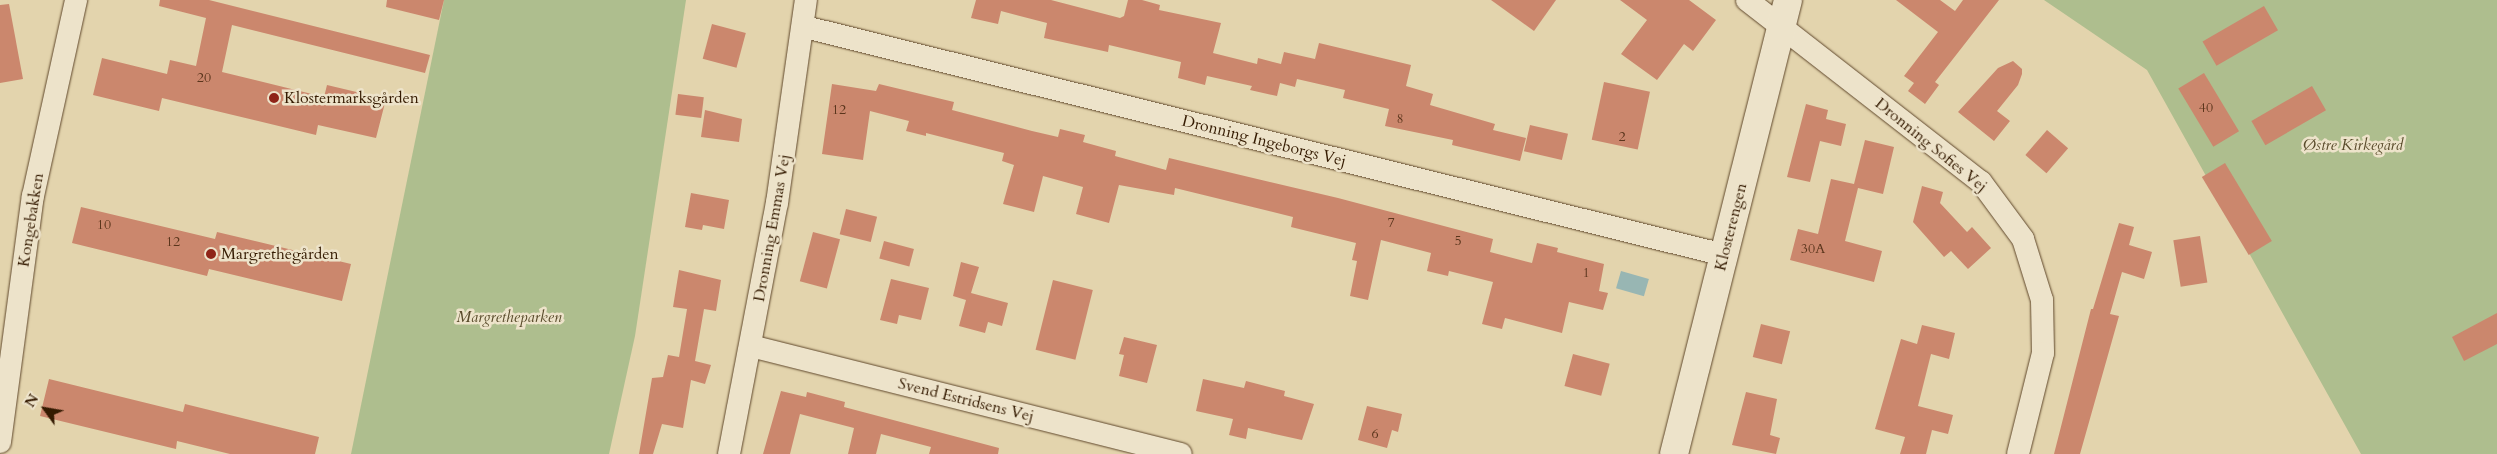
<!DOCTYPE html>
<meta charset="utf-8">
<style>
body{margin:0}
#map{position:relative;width:2497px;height:454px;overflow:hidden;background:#e3d4ad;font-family:Cardo,serif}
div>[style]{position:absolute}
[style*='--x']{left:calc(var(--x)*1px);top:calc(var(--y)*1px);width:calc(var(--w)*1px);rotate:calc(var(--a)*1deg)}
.green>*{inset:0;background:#aebe8e}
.water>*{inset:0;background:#98b6b3;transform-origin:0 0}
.building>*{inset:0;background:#cb876d;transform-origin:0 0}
.roads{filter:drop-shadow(0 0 1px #60482c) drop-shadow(0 0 1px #60482c)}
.street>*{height:22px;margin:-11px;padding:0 11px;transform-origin:11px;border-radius:11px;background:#ede3ca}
.secondary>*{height:28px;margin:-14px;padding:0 14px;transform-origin:14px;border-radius:14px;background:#ede3ca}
.dots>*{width:14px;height:14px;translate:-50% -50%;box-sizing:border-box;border:2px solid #ede3ca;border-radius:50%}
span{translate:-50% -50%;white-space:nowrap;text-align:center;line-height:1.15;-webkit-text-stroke:5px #ede3ca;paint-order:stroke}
.number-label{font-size:14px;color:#5a351c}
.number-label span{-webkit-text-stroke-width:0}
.poi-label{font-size:16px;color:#341a01}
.left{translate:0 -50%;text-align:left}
.street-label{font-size:16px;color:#341a01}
.park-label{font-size:16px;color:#594b2b;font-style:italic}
.north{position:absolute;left:20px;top:384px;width:50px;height:50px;-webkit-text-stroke:4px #ede3ca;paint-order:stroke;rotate:302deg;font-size:14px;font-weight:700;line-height:20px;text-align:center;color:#341a01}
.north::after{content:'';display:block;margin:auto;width:18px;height:22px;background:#341a01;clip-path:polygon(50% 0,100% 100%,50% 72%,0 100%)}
</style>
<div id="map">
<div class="green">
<i style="clip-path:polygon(444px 0,686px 0,635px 336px,609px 454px,351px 454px)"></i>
<i style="clip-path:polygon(2044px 0,2497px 0,2497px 454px,2361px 454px,2147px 70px)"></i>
</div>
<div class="water">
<i style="left:1621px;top:271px;width:29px;height:18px;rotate:16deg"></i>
</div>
<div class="building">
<i style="clip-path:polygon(160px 0,209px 0,430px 55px,425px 73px,232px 25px,222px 72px,324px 97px,327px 85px,386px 99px,376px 138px,318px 125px,316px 135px,162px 98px,159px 111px,93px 95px,102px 58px,167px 74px,170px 60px,196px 66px,206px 18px,159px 6px)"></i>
<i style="clip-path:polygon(387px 0,444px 0,439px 20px,386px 7px)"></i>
<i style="clip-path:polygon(976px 0,1051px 0,1120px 18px,1124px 16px,1128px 0,1142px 0,1160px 5px,1159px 10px,1221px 23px,1213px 53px,1257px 64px,1258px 58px,1281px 64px,1284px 52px,1315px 59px,1319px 43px,1411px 65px,1406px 86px,1433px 94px,1430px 105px,1495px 124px,1493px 130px,1526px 138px,1520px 161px,1452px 145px,1453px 140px,1385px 126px,1389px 109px,1343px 98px,1345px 90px,1297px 79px,1295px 87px,1280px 83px,1277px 96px,1250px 90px,1252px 86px,1207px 76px,1205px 85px,1178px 78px,1181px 62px,1109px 45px,1108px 52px,1044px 38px,1047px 23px,1001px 11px,998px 24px,971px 18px)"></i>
<i style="clip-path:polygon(1491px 0,1556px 0,1534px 31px)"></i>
<i style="clip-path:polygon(1620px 0,1689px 0,1716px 20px,1693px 51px,1684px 44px,1657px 80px,1621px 54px,1647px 20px)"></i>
<i style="clip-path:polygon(1896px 0,1940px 0,1955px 11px,1963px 0,1999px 0,1935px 82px,1939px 85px,1925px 104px,1908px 91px,1914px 83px,1904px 76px,1938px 32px)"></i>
<i style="clip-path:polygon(9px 4px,23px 79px,0 83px,0 5px)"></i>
<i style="left:2264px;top:6px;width:28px;height:71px;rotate:60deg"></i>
<i style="left:712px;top:24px;width:35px;height:36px;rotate:15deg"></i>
<i style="clip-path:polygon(2013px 61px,2022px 69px,2022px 74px,2018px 85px,1997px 111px,2010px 121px,1994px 141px,1958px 112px,1998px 68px)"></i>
<i style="left:2204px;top:73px;width:68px;height:30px;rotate:59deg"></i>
<i style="left:1604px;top:82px;width:47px;height:59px;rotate:12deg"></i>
<i style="clip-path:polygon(832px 84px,876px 91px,879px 84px,954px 102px,952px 110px,1032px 131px,1058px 137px,1060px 129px,1085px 135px,1083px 142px,1116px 151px,1115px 156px,1166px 170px,1169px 158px,1338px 198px,1493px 239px,1490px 252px,1532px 263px,1537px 243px,1558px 248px,1557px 252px,1604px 264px,1599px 291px,1608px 293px,1603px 310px,1569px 302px,1562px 333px,1505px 318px,1502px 329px,1482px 324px,1493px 282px,1449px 271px,1448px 276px,1427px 271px,1431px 253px,1381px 240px,1368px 300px,1350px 296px,1357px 261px,1352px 260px,1356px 243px,1291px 227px,1293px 217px,1175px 188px,1174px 195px,1119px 185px,1109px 223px,1076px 214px,1083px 187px,1043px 176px,1034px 212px,1003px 204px,1014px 165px,1002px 161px,1004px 153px,926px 133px,926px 136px,906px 131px,909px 121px,870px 111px,863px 160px,822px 154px)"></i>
<i style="left:2312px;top:86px;width:28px;height:70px;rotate:60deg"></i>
<i style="left:678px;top:94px;width:26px;height:21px;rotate:7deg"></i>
<i style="clip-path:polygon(1806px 104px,1828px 110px,1826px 119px,1846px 124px,1841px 146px,1820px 141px,1810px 182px,1787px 177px)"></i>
<i style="clip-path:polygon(705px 110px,742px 119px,739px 142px,701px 137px)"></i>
<i style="left:1530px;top:125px;width:39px;height:27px;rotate:13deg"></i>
<i style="left:2047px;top:130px;width:28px;height:33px;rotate:41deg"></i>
<i style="clip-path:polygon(1865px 140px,1894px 147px,1883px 194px,1858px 188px,1845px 241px,1882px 251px,1874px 282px,1790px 260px,1798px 229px,1818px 234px,1831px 179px,1854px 184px)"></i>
<i style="left:2225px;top:163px;width:91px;height:27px;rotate:59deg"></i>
<i style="clip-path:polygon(1922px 186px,1943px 192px,1940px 203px,1967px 232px,1972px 227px,1991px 248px,1968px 269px,1951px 251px,1944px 257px,1913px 222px)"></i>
<i style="clip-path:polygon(691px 193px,729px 200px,724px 229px,703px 225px,702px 230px,685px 227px)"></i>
<i style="clip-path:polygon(81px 207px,215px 239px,217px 232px,351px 264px,342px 301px,209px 269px,207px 276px,72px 243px)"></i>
<i style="left:846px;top:209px;width:32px;height:26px;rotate:14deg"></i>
<i style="clip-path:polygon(2119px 223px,2134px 227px,2129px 245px,2152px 252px,2144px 279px,2122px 272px,2110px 314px,2119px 316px,2080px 454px,2054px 454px,2091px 309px,2093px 309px)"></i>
<i style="left:813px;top:232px;width:28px;height:51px;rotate:15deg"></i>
<i style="left:2200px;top:236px;width:47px;height:27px;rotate:81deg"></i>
<i style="left:884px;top:241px;width:31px;height:18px;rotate:15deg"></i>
<i style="clip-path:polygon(961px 262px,979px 267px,971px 293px,1008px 303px,1002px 326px,988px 322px,985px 333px,959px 326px,966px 300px,953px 296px)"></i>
<i style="clip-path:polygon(679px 270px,721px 280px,716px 311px,704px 309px,695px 361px,711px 365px,705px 384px,691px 380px,683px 428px,662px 424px,653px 454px,639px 454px,652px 378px,663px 377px,668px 355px,679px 357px,687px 309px,673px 307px)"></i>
<i style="clip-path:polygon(891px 279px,929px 288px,921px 320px,899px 315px,897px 324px,880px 320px)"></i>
<i style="left:1053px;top:280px;width:41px;height:72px;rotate:14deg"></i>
<i style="clip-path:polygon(2497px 313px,2497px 344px,2464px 361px,2452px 337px)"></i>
<i style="left:1761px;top:324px;width:30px;height:34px;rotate:14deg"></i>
<i style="clip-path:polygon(1922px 325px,1955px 333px,1949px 359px,1931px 354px,1918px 406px,1953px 415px,1948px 434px,1932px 430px,1926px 454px,1900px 454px,1905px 437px,1875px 429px,1901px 339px,1917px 344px)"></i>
<i style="clip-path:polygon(1124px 337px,1157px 345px,1147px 383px,1119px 376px,1124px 355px,1119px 354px)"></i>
<i style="left:1573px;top:354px;width:38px;height:33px;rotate:15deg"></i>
<i style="clip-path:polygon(49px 379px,183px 412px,185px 404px,319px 437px,315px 454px,230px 454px,177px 441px,176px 449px,40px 416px)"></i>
<i style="clip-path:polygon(1203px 379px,1244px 388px,1246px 381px,1285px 391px,1284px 396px,1314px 404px,1302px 440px,1248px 428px,1246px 439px,1229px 435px,1233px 419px,1196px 411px)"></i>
<i style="clip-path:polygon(781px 391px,806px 397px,807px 392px,845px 402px,844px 407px,999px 448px,998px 454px,929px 454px,931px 447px,881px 434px,876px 454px,848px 454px,854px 428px,800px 414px,790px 454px,763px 454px)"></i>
<i style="clip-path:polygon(1746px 392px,1777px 399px,1770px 435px,1780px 438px,1776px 454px,1732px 445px)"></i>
<i style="clip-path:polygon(1367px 406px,1402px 414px,1398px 432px,1392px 430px,1387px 448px,1358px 440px)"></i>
</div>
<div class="roads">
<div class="street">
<i style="--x:1747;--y:0;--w:296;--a:37.9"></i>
<i style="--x:1981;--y:182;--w:71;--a:53.6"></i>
<i style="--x:2023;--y:239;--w:64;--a:72.7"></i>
<i style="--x:2042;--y:300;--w:53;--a:88.9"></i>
<i style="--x:2043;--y:353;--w:104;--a:103.9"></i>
<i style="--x:805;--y:27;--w:947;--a:13.93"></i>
<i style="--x:751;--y:346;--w:443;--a:14.1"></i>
<i style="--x:0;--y:442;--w:248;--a:-82.4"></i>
<i style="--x:33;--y:196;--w:201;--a:-77.6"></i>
<i style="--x:729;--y:454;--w:256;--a:-79.2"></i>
<i style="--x:777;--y:203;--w:205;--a:-81.9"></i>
</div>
<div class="secondary">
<i style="--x:1674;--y:454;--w:468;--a:-75.9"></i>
</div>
</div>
<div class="dots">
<i style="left:274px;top:98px;background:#8f2418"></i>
<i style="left:211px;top:254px;background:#8f2418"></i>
</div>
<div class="number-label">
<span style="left:204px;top:78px">20</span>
<span style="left:2206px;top:108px">40</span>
<span style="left:839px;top:110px">12</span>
<span style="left:1400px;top:119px">8</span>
<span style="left:1622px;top:137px">2</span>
<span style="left:1391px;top:223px">7</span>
<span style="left:104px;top:225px">10</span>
<span style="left:1458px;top:241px">5</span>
<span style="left:173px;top:242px">12</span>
<span style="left:1813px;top:249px">30A</span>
<span style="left:1586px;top:273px">1</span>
<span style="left:1375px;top:434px">6</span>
</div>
<div class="poi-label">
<span class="left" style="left:284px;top:98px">Klostermarksgården</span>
<span class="left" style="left:221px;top:254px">Margrethegården</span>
</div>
<div class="street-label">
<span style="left:1264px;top:141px;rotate:14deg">Dronning Ingeborgs Vej</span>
<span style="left:1931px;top:145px;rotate:39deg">Dronning Sofies Vej</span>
<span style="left:31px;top:220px;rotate:-81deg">Kongebakken</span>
<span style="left:1731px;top:227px;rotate:-76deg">Klosterengen</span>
<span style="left:772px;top:228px;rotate:-80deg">Dronning Emmas Vej</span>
<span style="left:966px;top:400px;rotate:14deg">Svend Estridsens Vej</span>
</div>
<div class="park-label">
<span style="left:2353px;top:145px">Østre Kirkegård</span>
<span style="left:509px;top:317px">Margretheparken</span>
</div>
<div class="north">N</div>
</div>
